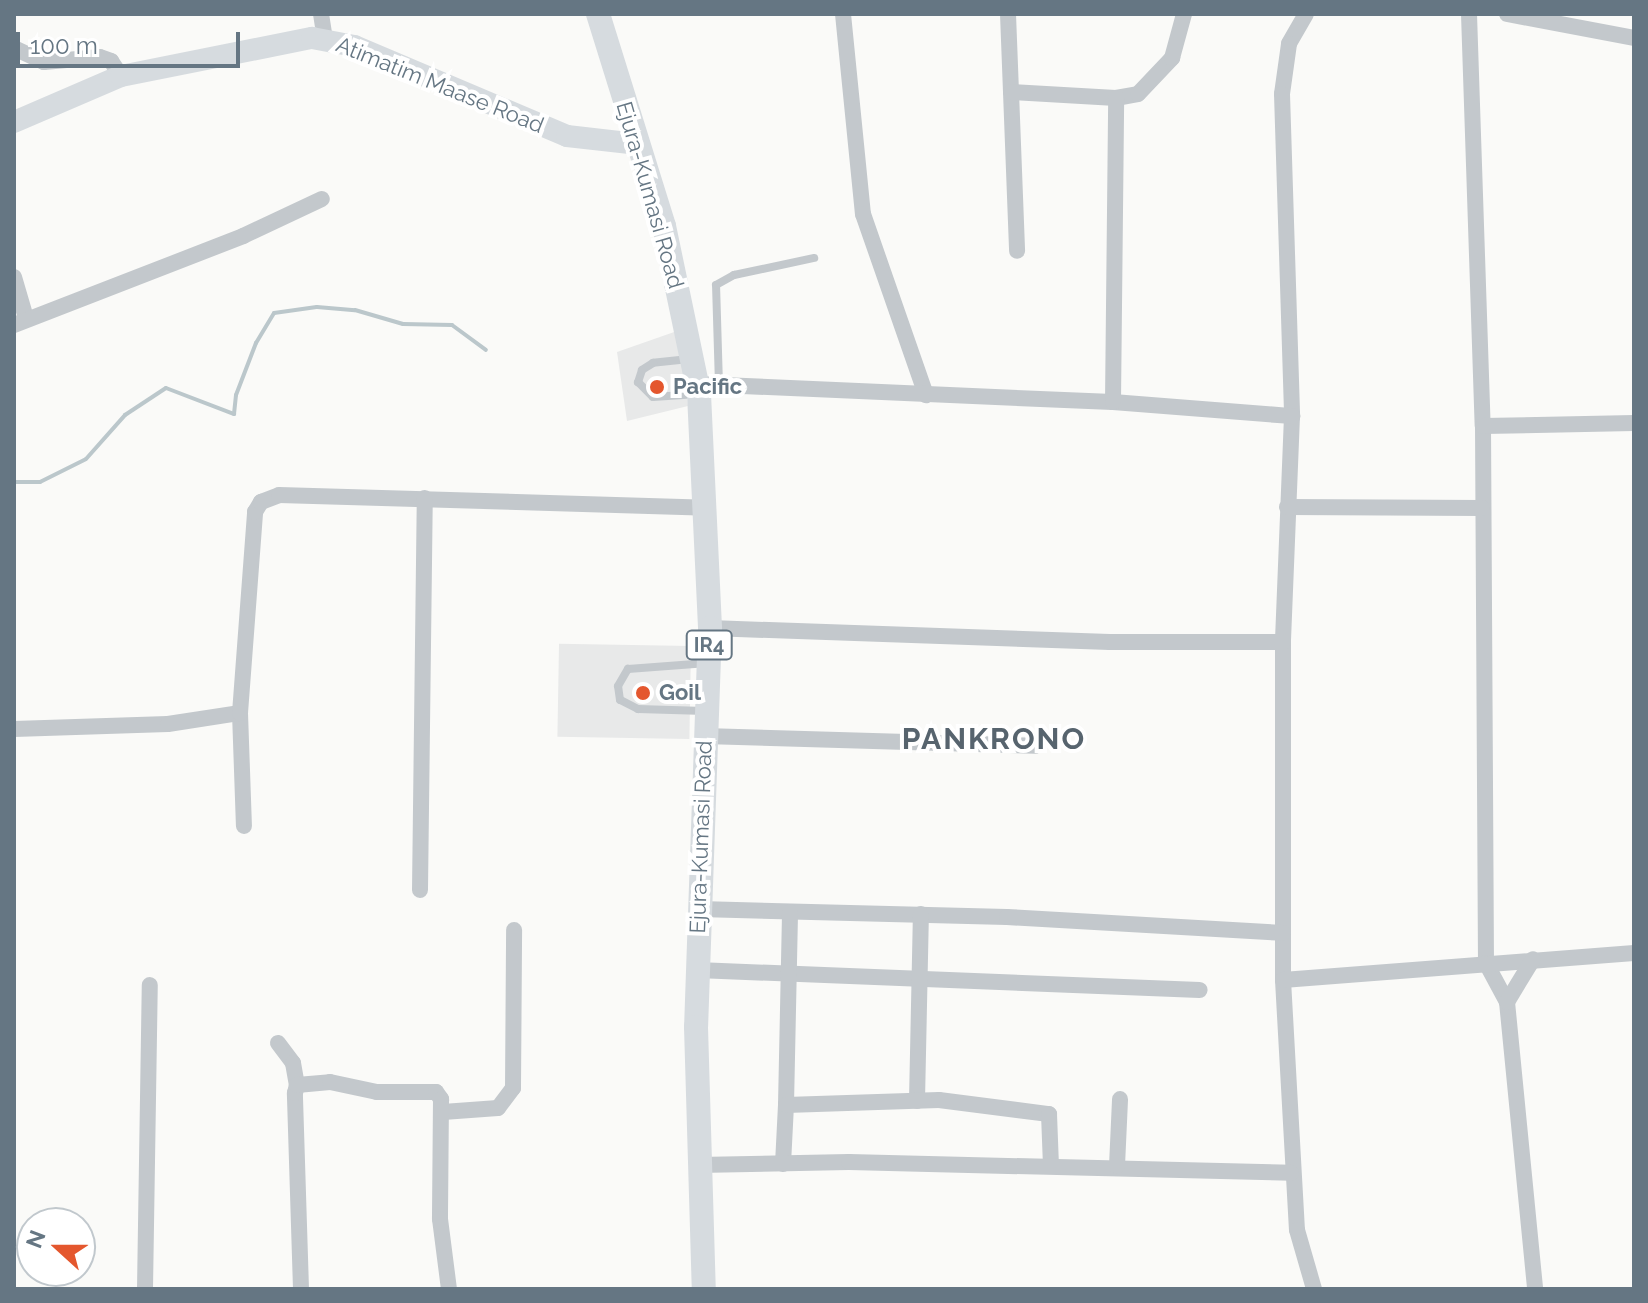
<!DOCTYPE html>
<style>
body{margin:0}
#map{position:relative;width:1648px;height:1303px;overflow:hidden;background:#fafaf8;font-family:Raleway,sans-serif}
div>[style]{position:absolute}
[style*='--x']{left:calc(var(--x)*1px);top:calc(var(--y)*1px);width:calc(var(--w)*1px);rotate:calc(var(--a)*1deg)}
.built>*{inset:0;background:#e8e9e9;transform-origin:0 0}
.stream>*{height:4px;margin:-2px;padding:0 2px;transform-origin:2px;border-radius:2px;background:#bbc7cb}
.service>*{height:8px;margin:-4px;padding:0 4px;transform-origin:4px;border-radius:4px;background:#c3c8cc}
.minor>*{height:16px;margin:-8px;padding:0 8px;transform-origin:8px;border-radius:8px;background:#c3c8cc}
.secondary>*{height:22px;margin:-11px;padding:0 11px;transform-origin:11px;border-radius:11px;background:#d6dbdf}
.primary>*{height:24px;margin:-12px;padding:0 12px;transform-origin:12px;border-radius:12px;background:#d6dbdf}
.dots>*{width:22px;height:22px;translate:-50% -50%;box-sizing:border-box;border:4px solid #fff;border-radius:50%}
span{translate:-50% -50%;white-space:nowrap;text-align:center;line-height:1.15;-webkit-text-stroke:8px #fff;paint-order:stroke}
.shield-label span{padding:2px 6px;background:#fff;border:2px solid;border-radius:6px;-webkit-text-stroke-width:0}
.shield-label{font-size:20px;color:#657683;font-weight:700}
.street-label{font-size:22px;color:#657683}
.poi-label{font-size:22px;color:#657683;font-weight:700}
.left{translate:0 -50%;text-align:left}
.district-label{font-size:30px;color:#57646e;font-weight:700;letter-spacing:2px}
.frame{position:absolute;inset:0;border:16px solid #657683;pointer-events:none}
.north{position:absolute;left:16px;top:1207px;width:80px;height:80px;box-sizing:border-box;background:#fff;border:2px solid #c1c8cd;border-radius:50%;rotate:291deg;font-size:22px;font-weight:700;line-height:32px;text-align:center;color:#657683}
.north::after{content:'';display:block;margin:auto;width:28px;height:36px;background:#e4572e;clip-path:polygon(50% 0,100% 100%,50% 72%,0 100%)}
.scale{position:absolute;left:16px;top:32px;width:224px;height:36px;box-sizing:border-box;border:4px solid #657683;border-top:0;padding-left:10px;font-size:24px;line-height:28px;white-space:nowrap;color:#657683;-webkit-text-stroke:6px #fff;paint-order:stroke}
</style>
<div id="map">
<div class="built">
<i style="clip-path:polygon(677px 331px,688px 406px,627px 421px,617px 352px)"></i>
<i style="left:691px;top:646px;width:93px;height:132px;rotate:91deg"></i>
</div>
<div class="stream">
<i style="--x:14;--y:482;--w:26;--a:0"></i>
<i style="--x:40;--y:482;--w:51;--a:-26.6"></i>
<i style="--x:86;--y:459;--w:59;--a:-48.4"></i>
<i style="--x:125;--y:415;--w:49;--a:-33.4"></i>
<i style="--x:166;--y:388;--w:73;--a:20.9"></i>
<i style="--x:234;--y:414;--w:19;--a:-84"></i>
<i style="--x:236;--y:395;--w:56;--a:-69"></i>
<i style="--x:256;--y:343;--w:35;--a:-59"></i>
<i style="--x:274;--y:313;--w:43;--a:-7.9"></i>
<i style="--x:317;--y:307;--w:38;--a:5"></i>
<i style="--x:355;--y:310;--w:50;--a:16.3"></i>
<i style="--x:403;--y:324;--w:49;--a:1.2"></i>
<i style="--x:452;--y:325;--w:42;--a:36.3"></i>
</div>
<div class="service">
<i style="--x:689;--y:359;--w:36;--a:174"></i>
<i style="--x:653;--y:363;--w:13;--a:148"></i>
<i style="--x:642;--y:370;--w:13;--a:108"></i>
<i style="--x:638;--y:382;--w:21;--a:45"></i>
<i style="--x:653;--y:397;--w:45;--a:-3.8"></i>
<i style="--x:719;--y:385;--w:100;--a:-91.7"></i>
<i style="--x:716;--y:285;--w:21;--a:-29"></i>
<i style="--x:734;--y:275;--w:82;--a:-12"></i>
<i style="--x:705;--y:711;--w:67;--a:-178.3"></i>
<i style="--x:638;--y:709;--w:20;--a:-153"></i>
<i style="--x:620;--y:700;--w:14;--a:-98"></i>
<i style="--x:618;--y:686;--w:20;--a:-60"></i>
<i style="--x:628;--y:669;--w:80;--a:-4.3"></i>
</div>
<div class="minor">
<i style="--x:321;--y:14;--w:25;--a:81"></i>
<i style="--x:843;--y:14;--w:201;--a:84.3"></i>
<i style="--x:863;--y:214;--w:192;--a:70.8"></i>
<i style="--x:1008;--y:14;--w:237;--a:87.8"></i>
<i style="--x:1306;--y:14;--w:34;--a:120"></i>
<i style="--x:1289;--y:44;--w:50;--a:98"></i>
<i style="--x:1282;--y:94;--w:322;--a:88.2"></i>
<i style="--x:1292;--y:416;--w:226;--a:92.3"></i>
<i style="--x:1283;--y:642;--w:338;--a:90"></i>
<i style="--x:1283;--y:980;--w:250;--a:86.8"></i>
<i style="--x:1297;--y:1230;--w:61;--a:73.9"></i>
<i style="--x:1469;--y:14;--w:412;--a:88.1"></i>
<i style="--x:1483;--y:426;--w:537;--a:89.68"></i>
<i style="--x:1486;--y:963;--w:44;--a:61.7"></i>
<i style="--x:1507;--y:1002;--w:288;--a:84.4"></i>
<i style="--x:1507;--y:14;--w:129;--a:10.7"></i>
<i style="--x:14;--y:48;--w:33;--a:25"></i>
<i style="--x:44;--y:62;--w:56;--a:-5.1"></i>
<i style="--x:100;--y:57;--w:12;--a:20"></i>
<i style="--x:111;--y:61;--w:18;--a:56"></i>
<i style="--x:1011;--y:92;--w:105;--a:3.3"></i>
<i style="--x:1116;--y:98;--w:22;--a:-10"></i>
<i style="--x:1138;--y:94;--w:50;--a:-46.6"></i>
<i style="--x:1172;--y:58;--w:46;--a:-74.7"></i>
<i style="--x:14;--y:277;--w:43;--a:73.7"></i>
<i style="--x:14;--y:325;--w:246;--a:-21.2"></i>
<i style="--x:243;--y:236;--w:87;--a:-25.1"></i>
<i style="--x:698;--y:384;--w:415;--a:2.5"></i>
<i style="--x:1113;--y:402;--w:180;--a:4.5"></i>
<i style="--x:1113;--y:402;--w:304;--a:-89.4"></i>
<i style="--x:1483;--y:426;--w:151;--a:-1.1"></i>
<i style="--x:1287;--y:507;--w:195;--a:0.3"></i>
<i style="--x:710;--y:628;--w:400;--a:2"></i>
<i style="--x:1110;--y:642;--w:173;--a:0"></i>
<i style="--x:240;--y:713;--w:113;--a:88"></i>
<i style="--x:14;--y:729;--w:154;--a:-1.9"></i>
<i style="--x:168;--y:724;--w:73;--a:-8.7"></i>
<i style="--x:240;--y:713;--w:202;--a:-85.7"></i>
<i style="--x:255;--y:512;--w:12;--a:-59"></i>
<i style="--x:261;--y:502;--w:19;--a:-21"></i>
<i style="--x:279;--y:495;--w:428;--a:1.7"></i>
<i style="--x:704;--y:736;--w:331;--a:1.7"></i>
<i style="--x:420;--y:890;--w:392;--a:-89.3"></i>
<i style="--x:699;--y:909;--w:308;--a:1.5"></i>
<i style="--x:1007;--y:917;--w:276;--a:3.3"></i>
<i style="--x:697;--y:970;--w:503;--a:2.28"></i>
<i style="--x:1283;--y:980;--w:352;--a:-4.4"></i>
<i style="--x:1507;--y:1002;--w:50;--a:-58.8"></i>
<i style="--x:278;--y:1043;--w:25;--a:53"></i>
<i style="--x:293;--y:1063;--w:22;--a:80"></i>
<i style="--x:917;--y:1101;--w:187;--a:-88.8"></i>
<i style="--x:786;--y:1105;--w:193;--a:-88.8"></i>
<i style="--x:443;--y:1112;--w:55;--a:-4.2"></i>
<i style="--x:498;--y:1108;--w:25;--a:-53"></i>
<i style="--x:513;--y:1088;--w:158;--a:-89.6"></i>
<i style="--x:783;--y:1164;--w:59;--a:-87.1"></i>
<i style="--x:786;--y:1105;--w:153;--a:-1.9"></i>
<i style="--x:939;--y:1100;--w:111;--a:7.3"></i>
<i style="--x:1049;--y:1114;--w:52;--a:87.8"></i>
<i style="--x:698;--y:1165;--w:151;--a:-1.1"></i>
<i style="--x:849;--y:1162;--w:442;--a:1.4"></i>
<i style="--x:1117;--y:1166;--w:67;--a:-87.4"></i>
<i style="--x:145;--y:1289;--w:304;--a:-89.1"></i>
<i style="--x:301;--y:1289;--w:196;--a:-91.8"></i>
<i style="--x:295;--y:1093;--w:8;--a:-76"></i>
<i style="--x:297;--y:1085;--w:33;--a:-5"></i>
<i style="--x:330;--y:1082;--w:48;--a:12"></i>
<i style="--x:377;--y:1092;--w:59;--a:0"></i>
<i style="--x:436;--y:1092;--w:9;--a:54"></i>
<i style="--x:441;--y:1099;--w:120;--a:90.5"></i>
<i style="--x:440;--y:1219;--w:71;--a:82.7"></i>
</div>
<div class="secondary">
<i style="--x:14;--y:122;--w:116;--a:-23.3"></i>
<i style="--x:121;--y:76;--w:195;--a:-11.3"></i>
<i style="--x:312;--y:38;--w:43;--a:10.8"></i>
<i style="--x:354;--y:46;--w:231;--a:22.9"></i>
<i style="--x:567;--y:136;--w:70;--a:6.5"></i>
</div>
<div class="primary">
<i style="--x:598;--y:14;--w:222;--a:72.7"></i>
<i style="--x:664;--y:226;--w:172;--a:78.2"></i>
<i style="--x:699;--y:394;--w:234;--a:87.3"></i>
<i style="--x:710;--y:628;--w:399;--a:92"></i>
<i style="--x:696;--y:1027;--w:262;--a:88.3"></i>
</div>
<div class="dots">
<i style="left:657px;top:387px;background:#e4572e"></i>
<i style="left:643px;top:693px;background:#e4572e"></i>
</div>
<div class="shield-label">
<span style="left:709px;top:645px">IR4</span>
</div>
<div class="street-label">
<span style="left:440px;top:85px;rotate:22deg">Atimatim Maase Road</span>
<span style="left:650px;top:195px;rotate:74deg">Ejura-Kumasi Road</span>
<span style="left:701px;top:837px;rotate:-88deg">Ejura-Kumasi Road</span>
</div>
<div class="poi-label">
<span class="left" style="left:673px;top:387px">Pacific</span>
<span class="left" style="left:659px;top:693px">Goil</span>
</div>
<div class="district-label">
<span style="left:994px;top:739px">PANKRONO</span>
</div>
<div class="frame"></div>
<div class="north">N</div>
<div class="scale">100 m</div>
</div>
